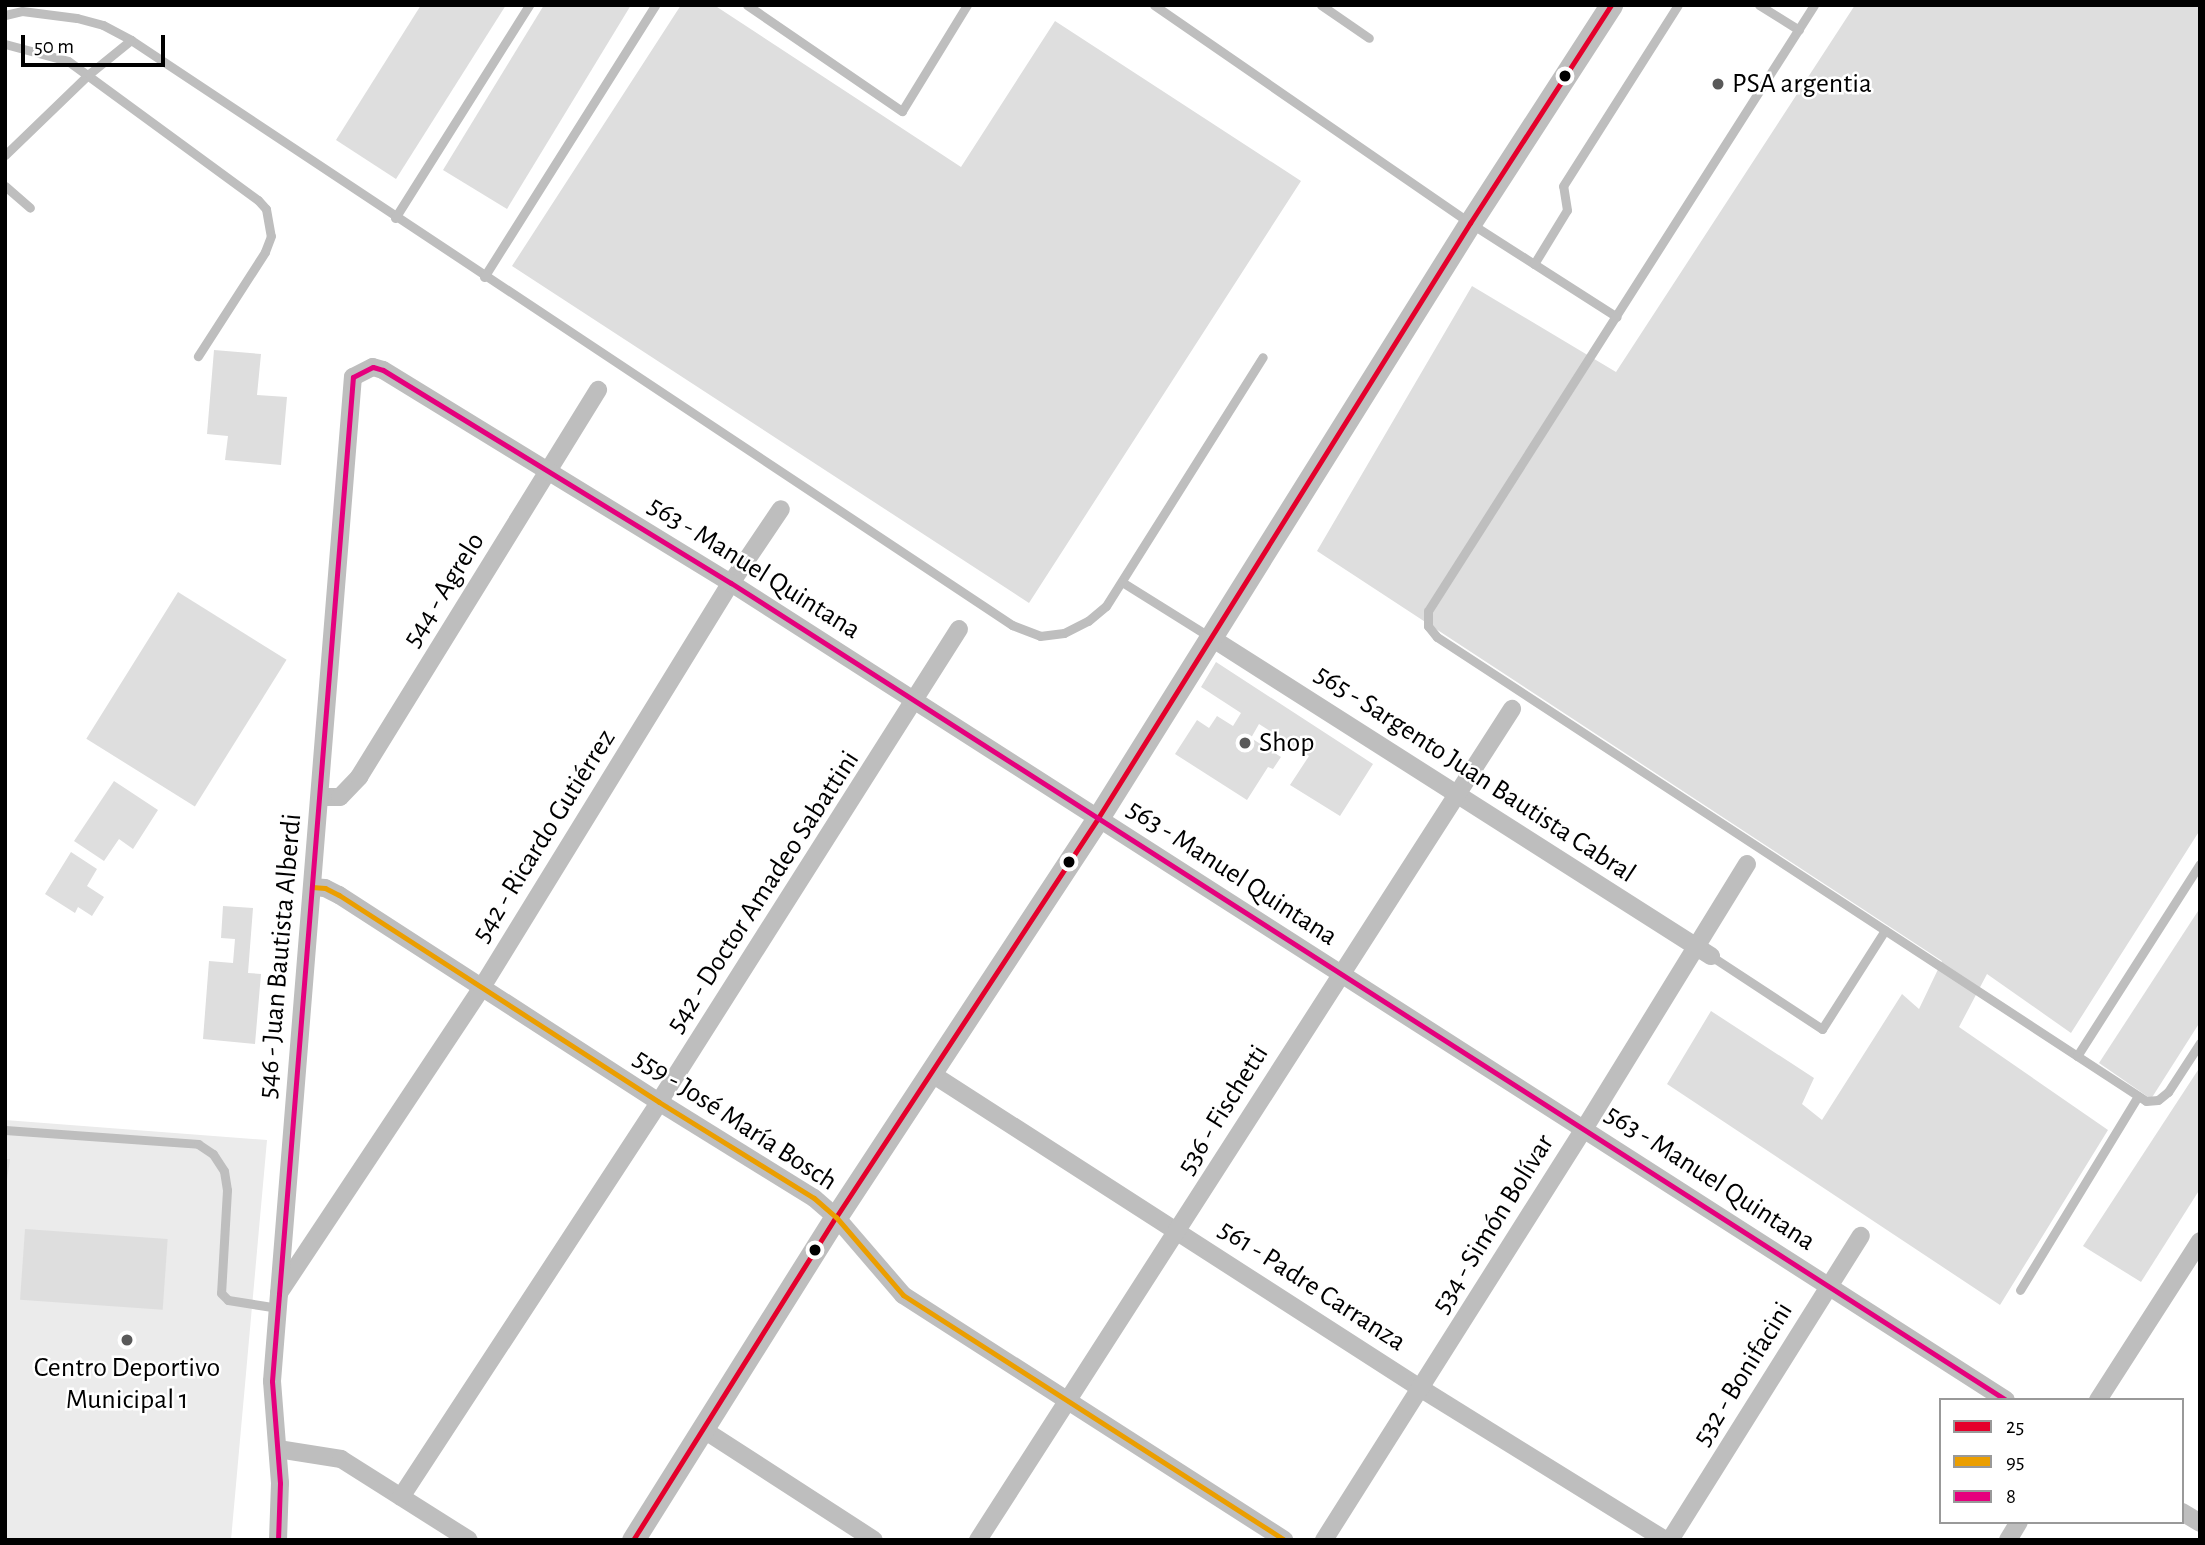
<!DOCTYPE html>
<meta charset="utf-8">
<style>
body{margin:0}
#map{position:relative;width:2205px;height:1545px;overflow:hidden;background:#fff;font-family:"Alegreya Sans",sans-serif}
div>[style]{position:absolute}
[style*='--x']{left:calc(var(--x)*1px);top:calc(var(--y)*1px);width:calc(var(--w)*1px);rotate:calc(var(--a)*1deg)}
.green>*{inset:0;background:#ebebeb}
.building>*{inset:0;background:#dedede;transform-origin:0 0}
.service>*{height:9px;margin:-4.5px;padding:0 4.5px;transform-origin:4.5px;border-radius:4.5px;background:#bebebe}
.minor>*{height:18px;margin:-9px;padding:0 9px;transform-origin:9px;border-radius:9px;background:#bebebe}
.tertiary>*{height:23px;margin:-11.5px;padding:0 11.5px;transform-origin:11.5px;border-radius:11.5px;background:#bebebe}
.bus-1>*{height:5px;margin:-2.5px;padding:0 2.5px;transform-origin:2.5px;border-radius:2.5px;background:#e4002b}
.bus-2>*{height:5px;margin:-2.5px;padding:0 2.5px;transform-origin:2.5px;border-radius:2.5px;background:#eb9e00}
.bus-3>*{height:5px;margin:-2.5px;padding:0 2.5px;transform-origin:2.5px;border-radius:2.5px;background:#e5007d}
.dots>*{width:19px;height:19px;translate:-50% -50%;box-sizing:border-box;border:4px solid #fff;border-radius:50%}
span{translate:-50% -50%;white-space:nowrap;text-align:center;line-height:1.15;-webkit-text-stroke:5px #fff;paint-order:stroke}
.poi-label{font-size:28px;color:#000}
.left{translate:0 -50%;text-align:left}
.street-label{font-size:28px;color:#000}
.frame{position:absolute;inset:0;border:7px solid #000;pointer-events:none}
.legend{position:absolute;left:1939px;top:1398px;width:245px;height:126px;box-sizing:border-box;background:#fff;border:2px solid #999;margin:0;padding:9px 12px;list-style:none;font-size:21px;color:#000}
.legend li{display:flex;align-items:center;gap:14px;height:35px}
.legend b{width:35px;border:2px solid #999}
.scale{position:absolute;left:21px;top:35px;width:144px;height:32px;box-sizing:border-box;border:4px solid #000;border-top:0;padding-left:9px;font-size:21px;line-height:24px;white-space:nowrap;color:#000;-webkit-text-stroke:5px #fff;paint-order:stroke}
</style>
<div id="map">
<div class="green">
<i style="clip-path:polygon(5px 1120px,267px 1140px,231px 1540px,5px 1540px)"></i>
</div>
<div class="building">
<i style="clip-path:polygon(421px 5px,506px 5px,396px 179px,336px 140px)"></i>
<i style="clip-path:polygon(544px 5px,631px 5px,507px 209px,443px 170px)"></i>
<i style="clip-path:polygon(681px 5px,714px 5px,961px 167px,1055px 21px,1301px 181px,1029px 603px,512px 266px)"></i>
<i style="clip-path:polygon(1855px 5px,2200px 5px,2200px 830px,2071px 1033px,1987px 974px,1959px 1027px,2108px 1130px,2000px 1305px,1667px 1084px,1711px 1011px,1814px 1078px,1802px 1104px,1822px 1120px,1902px 994px,1919px 1009px,1942px 961px,1317px 551px,1472px 286px,1616px 372px)"></i>
<i style="clip-path:polygon(214px 350px,261px 354px,257px 395px,287px 397px,281px 465px,225px 460px,228px 436px,207px 434px)"></i>
<i style="left:178px;top:592px;width:128px;height:173px;rotate:32deg"></i>
<i style="clip-path:polygon(1216px 662px,1373px 764px,1340px 816px,1290px 785px,1309px 756px,1259px 724px,1251px 738px,1281px 757px,1273px 769px,1268px 767px,1247px 800px,1175px 754px,1197px 720px,1209px 728px,1217px 716px,1233px 726px,1241px 713px,1201px 687px)"></i>
<i style="clip-path:polygon(114px 781px,158px 810px,133px 849px,119px 839px,104px 861px,74px 841px)"></i>
<i style="clip-path:polygon(71px 852px,97px 869px,87px 886px,104px 897px,92px 916px,78px 907px,75px 913px,45px 894px)"></i>
<i style="clip-path:polygon(223px 906px,253px 908px,248px 973px,261px 974px,255px 1044px,203px 1039px,209px 961px,233px 963px,235px 939px,221px 938px)"></i>
<i style="clip-path:polygon(2200px 908px,2200px 1022px,2151px 1099px,2099px 1063px)"></i>
<i style="clip-path:polygon(2200px 1067px,2200px 1189px,2141px 1282px,2083px 1246px)"></i>
<i style="clip-path:polygon(5px 1159px,10px 1159px,7px 1180px,5px 1180px)"></i>
<i style="left:25px;top:1229px;width:143px;height:71px;rotate:4deg"></i>
</div>
<div class="service">
<i style="--x:747;--y:5;--w:188;--a:34.4"></i>
<i style="--x:902;--y:111;--w:124;--a:-58.5"></i>
<i style="--x:1154;--y:5;--w:384;--a:34.6"></i>
<i style="--x:1470;--y:223;--w:174;--a:32.6"></i>
<i style="--x:1321;--y:5;--w:58;--a:34.5"></i>
<i style="--x:1759;--y:5;--w:47;--a:32"></i>
<i style="--x:1814;--y:5;--w:718;--a:122.5"></i>
<i style="--x:1428;--y:611;--w:15;--a:90"></i>
<i style="--x:1428;--y:626;--w:14;--a:51"></i>
<i style="--x:1437;--y:637;--w:847;--a:33.2"></i>
<i style="--x:2146;--y:1101;--w:12;--a:-5"></i>
<i style="--x:2158;--y:1100;--w:13;--a:-39"></i>
<i style="--x:2168;--y:1092;--w:59;--a:-56.9"></i>
<i style="--x:5;--y:15;--w:17;--a:-13"></i>
<i style="--x:22;--y:11;--w:55;--a:7.3"></i>
<i style="--x:77;--y:18;--w:27;--a:15"></i>
<i style="--x:103;--y:25;--w:32;--a:28"></i>
<i style="--x:131;--y:40;--w:1058;--a:33.58"></i>
<i style="--x:1012;--y:625;--w:30;--a:21"></i>
<i style="--x:1040;--y:636;--w:24;--a:-7"></i>
<i style="--x:1064;--y:633;--w:27;--a:-27"></i>
<i style="--x:1088;--y:621;--w:23;--a:-40"></i>
<i style="--x:1106;--y:606;--w:294;--a:-57.8"></i>
<i style="--x:5;--y:44;--w:65;--a:15.1"></i>
<i style="--x:68;--y:61;--w:235;--a:36.2"></i>
<i style="--x:258;--y:200;--w:12;--a:48"></i>
<i style="--x:266;--y:209;--w:27;--a:80"></i>
<i style="--x:271;--y:236;--w:17;--a:111"></i>
<i style="--x:265;--y:252;--w:124;--a:122.8"></i>
<i style="--x:5;--y:155;--w:117;--a:-44"></i>
<i style="--x:89;--y:74;--w:54;--a:-39"></i>
<i style="--x:5;--y:186;--w:33;--a:41"></i>
<i style="--x:395;--y:218;--w:252;--a:-57.8"></i>
<i style="--x:1534;--y:264;--w:63;--a:-58.6"></i>
<i style="--x:1567;--y:210;--w:24;--a:-99"></i>
<i style="--x:1563;--y:186;--w:214;--a:-57.6"></i>
<i style="--x:484;--y:277;--w:321;--a:-57.8"></i>
<i style="--x:1122;--y:582;--w:104;--a:32"></i>
<i style="--x:1711;--y:956;--w:133;--a:33.3"></i>
<i style="--x:1822;--y:1029;--w:117;--a:-57.5"></i>
<i style="--x:2077;--y:1056;--w:228;--a:-57.4"></i>
<i style="--x:5;--y:1130;--w:194;--a:4.1"></i>
<i style="--x:198;--y:1144;--w:18;--a:34"></i>
<i style="--x:213;--y:1154;--w:20;--a:57"></i>
<i style="--x:224;--y:1171;--w:19;--a:81"></i>
<i style="--x:227;--y:1190;--w:103;--a:93.3"></i>
<i style="--x:221;--y:1293;--w:10;--a:45"></i>
<i style="--x:228;--y:1300;--w:51;--a:9.1"></i>
<i style="--x:2020;--y:1290;--w:227;--a:-58.7"></i>
</div>
<div class="minor">
<i style="--x:1210;--y:637;--w:594;--a:32.49"></i>
<i style="--x:320;--y:797;--w:20;--a:0"></i>
<i style="--x:340;--y:797;--w:28;--a:-46"></i>
<i style="--x:359;--y:777;--w:455;--a:-58.3"></i>
<i style="--x:312;--y:887;--w:13;--a:4"></i>
<i style="--x:325;--y:888;--w:16;--a:27"></i>
<i style="--x:339;--y:895;--w:381;--a:32.9"></i>
<i style="--x:659;--y:1102;--w:182;--a:31.8"></i>
<i style="--x:814;--y:1198;--w:29;--a:41"></i>
<i style="--x:836;--y:1217;--w:103;--a:49.3"></i>
<i style="--x:903;--y:1295;--w:453;--a:32.7"></i>
<i style="--x:932;--y:1074;--w:580;--a:32.76"></i>
<i style="--x:1420;--y:1388;--w:288;--a:31.8"></i>
<i style="--x:279;--y:1293;--w:367;--a:-56.4"></i>
<i style="--x:482;--y:987;--w:475;--a:-58.4"></i>
<i style="--x:731;--y:583;--w:89;--a:-56"></i>
<i style="--x:2098;--y:1400;--w:189;--a:-57.3"></i>
<i style="--x:704;--y:1430;--w:202;--a:32.9"></i>
<i style="--x:278;--y:1449;--w:64;--a:9"></i>
<i style="--x:341;--y:1459;--w:151;--a:32.3"></i>
<i style="--x:401;--y:1497;--w:472;--a:-56.8"></i>
<i style="--x:659;--y:1102;--w:560;--a:-57.62"></i>
<i style="--x:2182;--y:1512;--w:21;--a:31"></i>
<i style="--x:278;--y:1540;--w:57;--a:-88"></i>
<i style="--x:280;--y:1483;--w:102;--a:-94.5"></i>
<i style="--x:272;--y:1381;--w:87;--a:-85.4"></i>
<i style="--x:279;--y:1294;--w:920;--a:-85.39"></i>
<i style="--x:353;--y:377;--w:22;--a:-27"></i>
<i style="--x:373;--y:367;--w:10;--a:17"></i>
<i style="--x:383;--y:370;--w:408;--a:31.5"></i>
<i style="--x:731;--y:583;--w:1514;--a:32.65"></i>
<i style="--x:978;--y:1540;--w:988;--a:-57.28"></i>
<i style="--x:1324;--y:1540;--w:486;--a:-57.7"></i>
<i style="--x:1584;--y:1129;--w:311;--a:-58.4"></i>
<i style="--x:1670;--y:1540;--w:359;--a:-57.9"></i>
<i style="--x:2008;--y:1540;--w:21;--a:-59"></i>
</div>
<div class="tertiary">
<i style="--x:633;--y:1540;--w:381;--a:-57.9"></i>
<i style="--x:836;--y:1217;--w:477;--a:-56.7"></i>
<i style="--x:1098;--y:818;--w:702;--a:-57.99"></i>
<i style="--x:1470;--y:223;--w:260;--a:-57.1"></i>
</div>
<div class="bus-1">
<i style="--x:633;--y:1540;--w:381;--a:-57.9"></i>
<i style="--x:836;--y:1217;--w:477;--a:-56.7"></i>
<i style="--x:1098;--y:818;--w:702;--a:-57.99"></i>
<i style="--x:1470;--y:223;--w:260;--a:-57.1"></i>
</div>
<div class="bus-2">
<i style="--x:312;--y:887;--w:13;--a:4"></i>
<i style="--x:325;--y:888;--w:16;--a:27"></i>
<i style="--x:339;--y:895;--w:381;--a:32.9"></i>
<i style="--x:659;--y:1102;--w:182;--a:31.8"></i>
<i style="--x:814;--y:1198;--w:29;--a:41"></i>
<i style="--x:836;--y:1217;--w:103;--a:49.3"></i>
<i style="--x:903;--y:1295;--w:453;--a:32.7"></i>
</div>
<div class="bus-3">
<i style="--x:278;--y:1540;--w:57;--a:-88"></i>
<i style="--x:280;--y:1483;--w:102;--a:-94.5"></i>
<i style="--x:272;--y:1381;--w:87;--a:-85.4"></i>
<i style="--x:279;--y:1294;--w:920;--a:-85.39"></i>
<i style="--x:353;--y:377;--w:22;--a:-27"></i>
<i style="--x:373;--y:367;--w:10;--a:17"></i>
<i style="--x:383;--y:370;--w:408;--a:31.5"></i>
<i style="--x:731;--y:583;--w:1514;--a:32.65"></i>
</div>
<div class="dots">
<i style="left:1565px;top:76px;background:#000"></i>
<i style="left:1718px;top:84px;background:#595959"></i>
<i style="left:1245px;top:743px;background:#595959"></i>
<i style="left:1069px;top:862px;background:#000"></i>
<i style="left:815px;top:1250px;background:#000"></i>
<i style="left:127px;top:1340px;background:#595959"></i>
</div>
<div class="poi-label">
<span class="left" style="left:1732px;top:84px">PSA argentia</span>
<span class="left" style="left:1259px;top:743px">Shop</span>
<span style="left:127px;top:1384px">Centro Deportivo<br>Municipal 1</span>
</div>
<div class="street-label">
<span style="left:754px;top:568px;rotate:32deg">563 - Manuel Quintana</span>
<span style="left:444px;top:590px;rotate:-58deg">544 - Agrelo</span>
<span style="left:1475px;top:774px;rotate:33deg">565 - Sargento Juan Bautista Cabral</span>
<span style="left:544px;top:836px;rotate:-58deg">542 - Ricardo Gutiérrez</span>
<span style="left:1232px;top:873px;rotate:33deg">563 - Manuel Quintana</span>
<span style="left:763px;top:892px;rotate:-57deg">542 - Doctor Amadeo Sabattini</span>
<span style="left:280px;top:956px;rotate:-85deg">546 - Juan Bautista Alberdi</span>
<span style="left:1223px;top:1110px;rotate:-58deg">536 - Fischetti</span>
<span style="left:735px;top:1120px;rotate:33deg">559 - José María Bosch</span>
<span style="left:1710px;top:1178px;rotate:33deg">563 - Manuel Quintana</span>
<span style="left:1493px;top:1224px;rotate:-58deg">534 - Simón Bolívar</span>
<span style="left:1312px;top:1286px;rotate:33deg">561 - Padre Carranza</span>
<span style="left:1743px;top:1374px;rotate:-58deg">532 - Bonifacini</span>
</div>
<div class="frame"></div>
<ul class="legend">
<li><b style="height:9px;background:#e4002b"></b>25</li>
<li><b style="height:9px;background:#eb9e00"></b>95</li>
<li><b style="height:9px;background:#e5007d"></b>8</li>
</ul>
<div class="scale">50 m</div>
</div>
